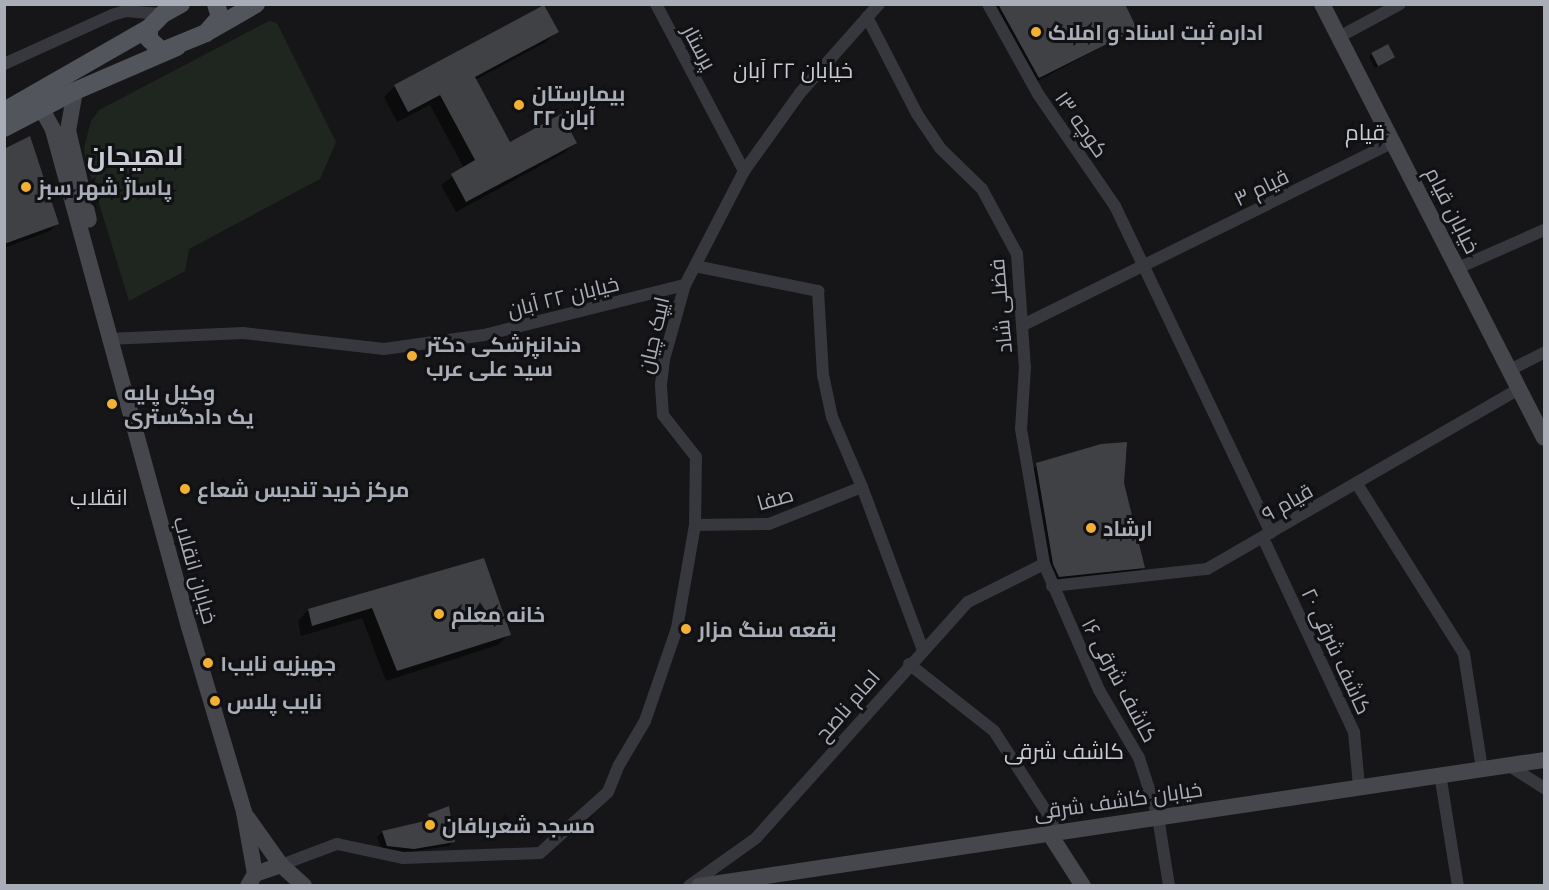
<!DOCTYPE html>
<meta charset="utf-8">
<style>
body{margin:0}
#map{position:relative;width:1549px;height:890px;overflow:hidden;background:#161618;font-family:"Open Sans",Cairo,sans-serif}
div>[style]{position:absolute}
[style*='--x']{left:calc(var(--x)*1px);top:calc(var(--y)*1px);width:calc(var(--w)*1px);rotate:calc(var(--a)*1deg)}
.green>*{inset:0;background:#1e261f}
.shadow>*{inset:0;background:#0007}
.building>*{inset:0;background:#404145;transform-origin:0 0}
.street>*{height:12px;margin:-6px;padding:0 6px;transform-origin:6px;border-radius:6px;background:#37383d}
.secondary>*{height:16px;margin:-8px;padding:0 8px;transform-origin:8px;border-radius:8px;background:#45474d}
.primary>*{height:18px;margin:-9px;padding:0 9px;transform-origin:9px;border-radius:9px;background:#53555c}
.dots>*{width:16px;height:16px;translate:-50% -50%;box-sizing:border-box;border:3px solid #111113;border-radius:50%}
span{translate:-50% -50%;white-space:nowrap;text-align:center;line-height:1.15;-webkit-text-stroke:6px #111113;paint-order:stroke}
.poi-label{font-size:21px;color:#a8adb8;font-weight:700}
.left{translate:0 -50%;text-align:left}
.street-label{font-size:21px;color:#a8adb8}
.neighbourhood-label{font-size:22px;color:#c9ccd4}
.district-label{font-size:27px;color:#c9ccd4;font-weight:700}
.frame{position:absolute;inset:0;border:6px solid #a8adb8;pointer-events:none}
</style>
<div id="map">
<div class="green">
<i style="clip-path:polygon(269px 21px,277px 23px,336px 142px,320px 179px,189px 249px,185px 271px,129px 301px,86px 161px,84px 148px,91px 121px,99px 110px)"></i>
</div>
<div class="shadow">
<i style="clip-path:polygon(985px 4px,1123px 4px,1136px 29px,1032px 84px)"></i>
<i style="clip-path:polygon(543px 7px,557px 31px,546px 42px,475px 80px,509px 144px,575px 143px,564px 153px,456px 212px,441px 185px,464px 168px,430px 105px,397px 122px,384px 97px,394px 87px)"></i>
<i style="clip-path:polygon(1372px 53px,1394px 57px,1375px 68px,1369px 57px)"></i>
<i style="clip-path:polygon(4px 151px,57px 224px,50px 231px,4px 248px)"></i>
<i style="clip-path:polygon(1037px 465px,1123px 484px,1143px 567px,1136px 574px,1052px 583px,1030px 472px)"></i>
<i style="clip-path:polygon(483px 559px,509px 634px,498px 645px,386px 681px,362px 618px,301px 636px,298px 621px,308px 610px)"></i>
<i style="clip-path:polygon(429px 816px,454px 841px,449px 846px,398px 854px,382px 851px,377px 837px,382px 832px,424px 823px)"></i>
</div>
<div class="building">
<i style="clip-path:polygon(998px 4px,1125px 4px,1137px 29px,1039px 78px)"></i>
<i style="clip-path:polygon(544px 5px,559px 32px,475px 77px,510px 142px,561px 114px,577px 143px,466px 202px,451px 174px,475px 160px,440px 95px,408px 112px,394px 85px)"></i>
<i style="left:1388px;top:44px;width:15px;height:19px;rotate:62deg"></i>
<i style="clip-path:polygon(30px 136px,59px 224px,4px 244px,4px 149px)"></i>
<i style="clip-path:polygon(1127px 442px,1124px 483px,1145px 568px,1059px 577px,1053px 564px,1036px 463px,1101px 444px)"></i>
<i style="clip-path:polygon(484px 558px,511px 635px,397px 671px,372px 608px,312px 626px,308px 609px)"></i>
<i style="clip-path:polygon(449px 806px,455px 842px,414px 849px,387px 846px,382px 831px,429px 820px,428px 814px)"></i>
</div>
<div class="street">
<i style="--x:656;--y:4;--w:189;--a:62.2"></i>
<i style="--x:988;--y:4;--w:103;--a:60.9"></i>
<i style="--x:1038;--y:94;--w:136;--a:55.5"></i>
<i style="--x:1115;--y:206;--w:362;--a:64.5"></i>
<i style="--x:867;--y:17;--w:109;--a:62.7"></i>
<i style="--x:917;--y:114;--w:41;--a:55.9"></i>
<i style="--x:940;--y:148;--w:59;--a:44.3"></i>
<i style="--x:982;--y:189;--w:74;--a:61.7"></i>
<i style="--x:1017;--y:254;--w:113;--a:86"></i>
<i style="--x:1025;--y:367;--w:62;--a:93.7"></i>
<i style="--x:1021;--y:429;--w:137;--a:80.3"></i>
<i style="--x:1044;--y:564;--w:137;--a:66.4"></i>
<i style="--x:1099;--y:690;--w:79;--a:59.5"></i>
<i style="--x:1139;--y:758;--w:62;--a:72.1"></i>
<i style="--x:1158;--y:817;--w:70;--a:80.9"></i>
<i style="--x:1339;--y:37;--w:69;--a:-28.4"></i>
<i style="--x:4;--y:64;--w:119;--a:-24.4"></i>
<i style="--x:112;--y:15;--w:15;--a:-16"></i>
<i style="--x:126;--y:11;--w:37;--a:5"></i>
<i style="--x:695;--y:266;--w:126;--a:11.5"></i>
<i style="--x:818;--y:291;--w:84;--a:86.6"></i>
<i style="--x:823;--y:375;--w:43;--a:77.9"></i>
<i style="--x:832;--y:417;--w:76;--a:66.8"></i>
<i style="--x:862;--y:487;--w:174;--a:69.5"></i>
<i style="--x:1458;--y:268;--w:94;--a:-23.8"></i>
<i style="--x:1023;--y:325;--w:413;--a:-26.3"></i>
<i style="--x:108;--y:339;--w:135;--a:-2.5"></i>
<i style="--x:243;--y:333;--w:142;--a:6.5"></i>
<i style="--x:384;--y:349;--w:101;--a:-8"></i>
<i style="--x:484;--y:335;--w:207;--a:-14"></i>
<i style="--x:1510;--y:370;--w:38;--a:-27"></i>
<i style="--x:1357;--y:484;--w:201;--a:57.8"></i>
<i style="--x:1464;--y:654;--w:116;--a:81.1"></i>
<i style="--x:695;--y:525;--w:74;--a:-0.8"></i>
<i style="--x:769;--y:524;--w:100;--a:-21.7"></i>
<i style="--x:1263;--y:538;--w:214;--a:64.9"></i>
<i style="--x:1354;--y:732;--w:54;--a:84.7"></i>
<i style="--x:1052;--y:586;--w:156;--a:-6.3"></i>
<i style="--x:1207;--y:569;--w:362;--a:-30"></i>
<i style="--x:909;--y:664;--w:108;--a:38.2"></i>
<i style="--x:994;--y:731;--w:119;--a:57"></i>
<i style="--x:1508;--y:765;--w:43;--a:32.6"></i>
<i style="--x:1440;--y:774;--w:113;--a:80.9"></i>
<i style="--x:281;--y:865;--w:60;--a:-20.6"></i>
<i style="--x:337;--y:844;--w:67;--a:12"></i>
<i style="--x:403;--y:858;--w:137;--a:-2.1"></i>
<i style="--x:540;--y:853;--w:91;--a:-41.9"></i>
<i style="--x:608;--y:792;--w:29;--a:-68"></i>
<i style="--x:619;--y:765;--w:51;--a:-59.4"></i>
<i style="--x:645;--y:721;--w:98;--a:-71"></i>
<i style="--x:677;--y:628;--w:105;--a:-80.1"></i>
<i style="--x:695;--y:525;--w:68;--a:-89.2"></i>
<i style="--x:696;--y:457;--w:53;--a:-128.2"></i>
<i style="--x:663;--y:415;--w:31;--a:-94"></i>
<i style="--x:661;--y:384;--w:25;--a:-83"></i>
<i style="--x:664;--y:359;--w:77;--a:-74.2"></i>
<i style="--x:685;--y:285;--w:128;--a:-62.6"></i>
<i style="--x:744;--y:171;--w:96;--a:-54.3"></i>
<i style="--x:800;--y:93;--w:119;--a:-48.4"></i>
<i style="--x:689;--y:886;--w:82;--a:-35.6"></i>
<i style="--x:756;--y:838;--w:317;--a:-48.1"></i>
<i style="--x:968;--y:602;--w:85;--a:-26.6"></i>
</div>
<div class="secondary">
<i style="--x:1322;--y:4;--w:487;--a:62.9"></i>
<i style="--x:75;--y:91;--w:40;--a:100"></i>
<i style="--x:68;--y:130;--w:92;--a:76.9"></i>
<i style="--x:35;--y:97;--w:38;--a:61"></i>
<i style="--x:53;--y:130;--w:515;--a:74.7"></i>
<i style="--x:189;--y:627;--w:193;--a:73.4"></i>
<i style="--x:244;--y:812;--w:63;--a:79.9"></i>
<i style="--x:247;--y:817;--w:59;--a:54.7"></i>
<i style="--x:1049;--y:833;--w:63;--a:57.3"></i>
<i style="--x:248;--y:886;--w:14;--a:-60"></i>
<i style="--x:255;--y:874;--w:28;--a:-19"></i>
<i style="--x:281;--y:865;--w:31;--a:42"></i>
<i style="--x:699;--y:886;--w:854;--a:-8.48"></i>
</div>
<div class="primary">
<i style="--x:181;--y:4;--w:21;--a:151"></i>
<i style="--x:163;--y:14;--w:20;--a:135"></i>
<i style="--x:149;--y:28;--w:11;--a:90"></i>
<i style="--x:149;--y:39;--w:18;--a:43"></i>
<i style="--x:162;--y:51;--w:48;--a:-22.2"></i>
<i style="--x:206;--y:33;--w:21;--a:-49"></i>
<i style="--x:220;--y:17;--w:14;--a:-107"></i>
<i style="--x:211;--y:30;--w:52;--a:-30"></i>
<i style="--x:4;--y:111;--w:167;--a:-29.8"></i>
<i style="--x:4;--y:128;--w:80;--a:-27.5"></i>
<i style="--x:75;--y:91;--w:111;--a:-23.3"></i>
</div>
<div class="dots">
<i style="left:1036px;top:32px;background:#f2b134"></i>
<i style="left:519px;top:105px;background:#f2b134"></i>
<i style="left:26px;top:187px;background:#f2b134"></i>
<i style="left:412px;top:356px;background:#f2b134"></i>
<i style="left:112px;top:404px;background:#f2b134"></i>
<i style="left:185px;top:489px;background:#f2b134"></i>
<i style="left:1091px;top:528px;background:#f2b134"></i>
<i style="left:439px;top:614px;background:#f2b134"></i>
<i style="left:686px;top:629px;background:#f2b134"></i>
<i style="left:208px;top:663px;background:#f2b134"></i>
<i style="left:215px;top:701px;background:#f2b134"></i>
<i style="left:430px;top:825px;background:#f2b134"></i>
</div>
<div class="poi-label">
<span class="left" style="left:1048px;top:32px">اداره ثبت اسناد و املاک</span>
<span class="left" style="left:532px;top:105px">بیمارستان<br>۲۲ آبان</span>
<span class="left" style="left:38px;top:187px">پاساژ شهر سبز</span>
<span class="left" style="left:426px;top:356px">دندانپزشکی دکتر<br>سید علی عرب</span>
<span class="left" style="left:124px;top:404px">وکیل پایه<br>یک دادگستری</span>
<span class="left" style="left:197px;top:489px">مرکز خرید تندیس شعاع</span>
<span class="left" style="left:1103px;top:528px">ارشاد</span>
<span class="left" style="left:451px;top:614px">خانه معلم</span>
<span class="left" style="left:698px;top:629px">بقعه سنگ مزار</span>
<span class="left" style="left:220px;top:663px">جهیزیه نایب۱</span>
<span class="left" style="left:227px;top:701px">نایب پلاس</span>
<span class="left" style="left:442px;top:825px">مسجد شعربافان</span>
</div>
<div class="street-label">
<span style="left:700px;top:47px;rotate:62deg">پرستار</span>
<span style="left:1082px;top:124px;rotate:55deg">کوچه ۱۳</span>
<span style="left:1261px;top:187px;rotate:-26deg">قیام ۳</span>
<span style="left:1453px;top:210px;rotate:63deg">خیابان قیام</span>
<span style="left:563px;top:296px;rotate:-14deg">خیابان ۲۲ آبان</span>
<span style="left:1000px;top:306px;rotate:-95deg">فضلی شاد</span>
<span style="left:653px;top:335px;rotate:-77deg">ایپک چیان</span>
<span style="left:775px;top:498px;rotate:-16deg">صفا</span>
<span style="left:1287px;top:502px;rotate:-30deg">قیام ۹</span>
<span style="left:196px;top:570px;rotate:74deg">خیابان انقلاب</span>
<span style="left:1337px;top:651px;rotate:65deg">کاشف شرقی ۲۰</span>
<span style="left:1120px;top:680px;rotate:62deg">کاشف شرقی ۱۶</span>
<span style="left:847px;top:705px;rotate:-49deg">امام ناصح</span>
<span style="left:1118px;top:800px;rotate:-8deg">خیابان کاشف شرقی</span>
</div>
<div class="neighbourhood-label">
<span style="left:793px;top:70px">خیابان ۲۲ آبان</span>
<span style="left:1365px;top:132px">قیام</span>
<span style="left:99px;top:497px">انقلاب</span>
<span style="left:1064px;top:751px">کاشف شرقی</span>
</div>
<div class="district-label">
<span style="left:135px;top:155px">لاهیجان</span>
</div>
<div class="frame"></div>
</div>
